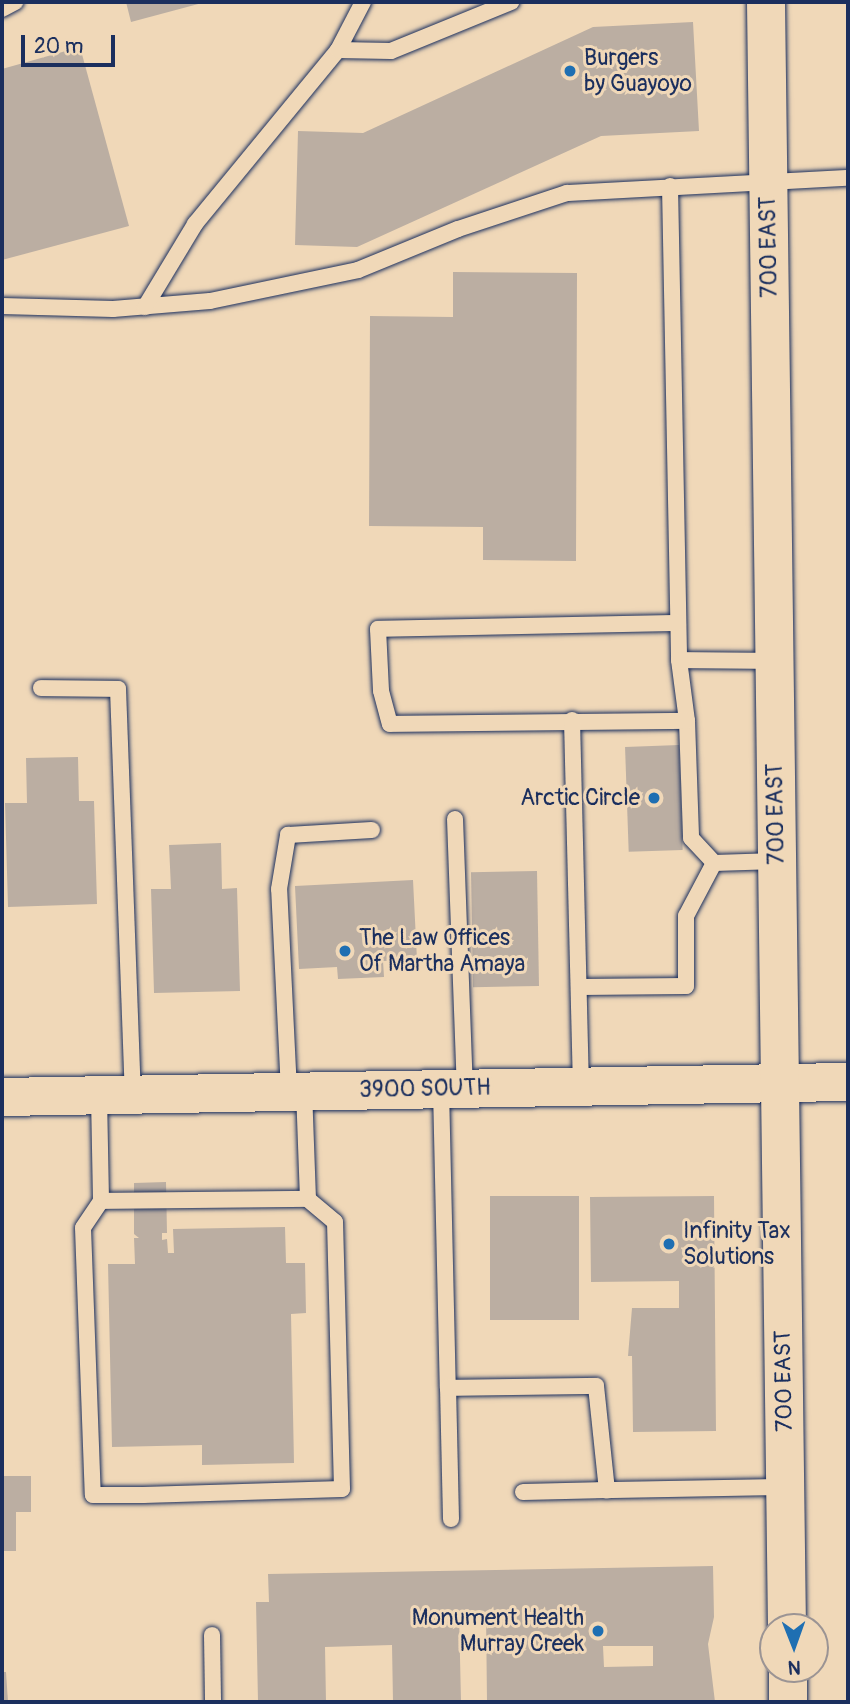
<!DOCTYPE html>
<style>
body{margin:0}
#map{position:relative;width:850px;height:1704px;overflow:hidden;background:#f0d8b8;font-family:Pangolin,sans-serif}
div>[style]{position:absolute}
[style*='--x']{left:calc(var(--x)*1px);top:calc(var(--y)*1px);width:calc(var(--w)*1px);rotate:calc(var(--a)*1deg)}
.building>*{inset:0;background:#bbaea2;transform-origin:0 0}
.roads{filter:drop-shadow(0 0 2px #1b2f5e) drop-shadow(0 0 2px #1b2f5e)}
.lane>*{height:16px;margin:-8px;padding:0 8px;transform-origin:8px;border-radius:8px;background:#f0d8b8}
.secondary>*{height:38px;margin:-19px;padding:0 19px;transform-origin:19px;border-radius:19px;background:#f0d8b8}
.primary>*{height:38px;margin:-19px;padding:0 19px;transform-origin:19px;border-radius:19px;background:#f0d8b8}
.dots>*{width:19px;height:19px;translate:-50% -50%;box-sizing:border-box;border:4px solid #f0d8b8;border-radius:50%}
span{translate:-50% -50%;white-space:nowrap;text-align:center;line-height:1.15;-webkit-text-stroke:6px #f0d8b8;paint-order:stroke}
.poi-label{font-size:23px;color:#1b2f5e}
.left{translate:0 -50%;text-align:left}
.right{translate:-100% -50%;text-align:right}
.street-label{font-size:23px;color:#1b2f5e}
.frame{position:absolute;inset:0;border:4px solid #1b2f5e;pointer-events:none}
.north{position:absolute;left:759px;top:1613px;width:70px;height:70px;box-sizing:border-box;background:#f0d8b8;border:2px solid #9b9494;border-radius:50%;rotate:179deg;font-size:19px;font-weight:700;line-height:28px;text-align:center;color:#1b2f5e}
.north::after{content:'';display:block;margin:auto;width:24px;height:32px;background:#1f6fb2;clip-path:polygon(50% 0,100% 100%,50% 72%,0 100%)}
.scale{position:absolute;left:21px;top:35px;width:94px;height:32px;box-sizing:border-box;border:4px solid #1b2f5e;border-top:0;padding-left:9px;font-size:21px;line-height:24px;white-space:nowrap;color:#1b2f5e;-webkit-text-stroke:5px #f0d8b8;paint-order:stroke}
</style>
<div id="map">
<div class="building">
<i style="clip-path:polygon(126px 2px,202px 2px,202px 3px,131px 22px)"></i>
<i style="clip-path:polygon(693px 22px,699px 131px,601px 136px,357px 247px,295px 245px,298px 131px,363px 133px,593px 27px)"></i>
<i style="clip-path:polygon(80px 47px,129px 226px,2px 260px,2px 69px)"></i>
<i style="clip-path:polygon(453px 272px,577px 273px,576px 561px,483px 560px,483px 527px,369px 526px,370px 316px,453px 317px)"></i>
<i style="left:679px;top:745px;width:105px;height:54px;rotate:88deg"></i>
<i style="clip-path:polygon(78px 757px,79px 801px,94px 801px,97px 904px,8px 907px,5px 803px,27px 803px,26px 758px)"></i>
<i style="clip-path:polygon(221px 843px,222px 889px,237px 888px,240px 991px,154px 993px,151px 889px,171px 889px,169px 845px)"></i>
<i style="left:537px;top:871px;width:115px;height:66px;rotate:89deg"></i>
<i style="clip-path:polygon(413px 880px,417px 960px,383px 961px,384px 977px,338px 979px,337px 967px,299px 969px,295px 886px)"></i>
<i style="clip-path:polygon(166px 1182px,167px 1233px,162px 1233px,162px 1240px,167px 1239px,168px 1253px,174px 1253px,173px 1229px,285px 1227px,286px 1263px,305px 1263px,306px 1313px,291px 1314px,294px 1463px,202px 1465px,202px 1445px,112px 1447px,108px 1264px,135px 1264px,134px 1238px,139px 1238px,134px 1234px,134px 1183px)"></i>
<i style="left:579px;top:1196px;width:124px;height:89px;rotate:90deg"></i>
<i style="clip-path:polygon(714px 1196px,716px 1431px,633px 1432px,632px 1356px,628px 1356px,632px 1308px,679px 1308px,679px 1281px,591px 1282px,590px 1197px)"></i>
<i style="clip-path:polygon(2px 1476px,31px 1476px,31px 1512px,16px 1512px,16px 1551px,2px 1551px)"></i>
<i style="clip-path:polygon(evenodd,713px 1566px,714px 1617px,708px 1644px,715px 1702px,487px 1702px,486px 1613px,459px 1613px,461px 1702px,393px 1702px,392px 1645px,325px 1647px,326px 1702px,258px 1702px,256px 1602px,269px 1602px,268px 1574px,713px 1566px,603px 1646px,653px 1646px,653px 1666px,604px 1667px,603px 1646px)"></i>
<i style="clip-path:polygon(2px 1672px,6px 1672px,8px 1702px,2px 1702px)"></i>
</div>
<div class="roads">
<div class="lane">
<i style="--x:2;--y:9;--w:15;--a:-28"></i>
<i style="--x:338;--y:50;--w:53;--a:1.1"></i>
<i style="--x:391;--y:51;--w:130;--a:-22.2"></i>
<i style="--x:670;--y:186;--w:474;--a:88.9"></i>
<i style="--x:679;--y:660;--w:62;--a:82.5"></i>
<i style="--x:687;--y:721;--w:117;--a:88"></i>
<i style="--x:691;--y:838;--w:34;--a:47"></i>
<i style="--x:714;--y:863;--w:63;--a:-1.8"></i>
<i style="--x:2;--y:306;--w:111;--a:1.5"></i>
<i style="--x:113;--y:309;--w:97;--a:-4.7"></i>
<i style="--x:210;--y:301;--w:151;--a:-11.8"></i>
<i style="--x:358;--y:270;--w:108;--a:-22.3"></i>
<i style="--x:458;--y:229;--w:115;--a:-18.3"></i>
<i style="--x:567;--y:193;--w:281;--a:-3.1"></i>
<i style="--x:145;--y:307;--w:97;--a:-58.9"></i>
<i style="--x:195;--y:224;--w:225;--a:-50.6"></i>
<i style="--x:338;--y:50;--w:54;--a:-62.5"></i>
<i style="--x:678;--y:623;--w:300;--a:178.9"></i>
<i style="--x:378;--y:629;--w:62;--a:87.2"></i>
<i style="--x:381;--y:691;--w:34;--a:75"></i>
<i style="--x:390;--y:724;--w:297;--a:-0.6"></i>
<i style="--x:679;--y:660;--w:95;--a:0.6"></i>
<i style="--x:41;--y:688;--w:77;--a:0.7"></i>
<i style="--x:118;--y:689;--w:406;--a:87.9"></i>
<i style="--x:572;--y:720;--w:366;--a:88.6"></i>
<i style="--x:455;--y:819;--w:269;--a:87.9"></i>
<i style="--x:580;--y:987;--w:106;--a:-0.5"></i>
<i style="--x:686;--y:986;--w:70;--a:-90"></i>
<i style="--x:686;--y:916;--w:60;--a:-62.2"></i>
<i style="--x:441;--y:1089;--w:299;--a:88.7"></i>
<i style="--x:289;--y:1091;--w:202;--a:-92.8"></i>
<i style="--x:279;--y:889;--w:55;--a:-80.5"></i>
<i style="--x:288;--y:835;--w:84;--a:-3.4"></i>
<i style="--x:99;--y:1096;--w:105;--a:88.9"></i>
<i style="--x:101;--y:1201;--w:32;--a:124"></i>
<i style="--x:83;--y:1228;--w:267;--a:87.9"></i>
<i style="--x:93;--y:1495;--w:50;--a:0"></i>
<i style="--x:143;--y:1495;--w:199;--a:-1.7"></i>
<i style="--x:342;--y:1489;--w:267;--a:-91.5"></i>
<i style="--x:335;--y:1222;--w:35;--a:-140"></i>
<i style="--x:308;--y:1199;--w:109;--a:-92.1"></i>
<i style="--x:101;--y:1201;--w:207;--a:-0.6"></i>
<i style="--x:523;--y:1492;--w:84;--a:-1.4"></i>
<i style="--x:451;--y:1519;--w:131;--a:-91.3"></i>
<i style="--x:448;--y:1388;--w:148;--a:-0.8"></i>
<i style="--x:596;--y:1386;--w:105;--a:84"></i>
<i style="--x:607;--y:1490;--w:178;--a:-1"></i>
<i style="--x:212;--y:1635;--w:67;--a:89.1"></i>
</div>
<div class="secondary">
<i style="--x:2;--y:1097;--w:846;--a:-1.02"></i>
</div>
<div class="primary">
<i style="--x:766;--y:2;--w:1625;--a:89.26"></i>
<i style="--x:788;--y:1669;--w:33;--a:90"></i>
</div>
</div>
<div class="dots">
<i style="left:570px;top:71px;background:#1f6fb2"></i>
<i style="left:654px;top:798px;background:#1f6fb2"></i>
<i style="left:345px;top:951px;background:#1f6fb2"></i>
<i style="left:669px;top:1244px;background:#1f6fb2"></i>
<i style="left:598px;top:1631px;background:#1f6fb2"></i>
</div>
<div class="poi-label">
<span class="left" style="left:584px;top:71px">Burgers<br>by Guayoyo</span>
<span class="right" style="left:640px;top:798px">Arctic Circle</span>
<span class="left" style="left:359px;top:951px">The Law Offices<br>Of Martha Amaya</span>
<span class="left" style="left:683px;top:1244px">Infinity Tax<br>Solutions</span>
<span class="right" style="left:584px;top:1631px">Monument Health<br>Murray Creek</span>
</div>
<div class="street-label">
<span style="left:769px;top:247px;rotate:-91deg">700 EAST</span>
<span style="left:776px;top:814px;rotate:-91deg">700 EAST</span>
<span style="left:425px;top:1089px;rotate:-1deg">3900 SOUTH</span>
<span style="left:784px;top:1381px;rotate:-91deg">700 EAST</span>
</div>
<div class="frame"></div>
<div class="north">N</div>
<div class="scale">20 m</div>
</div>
